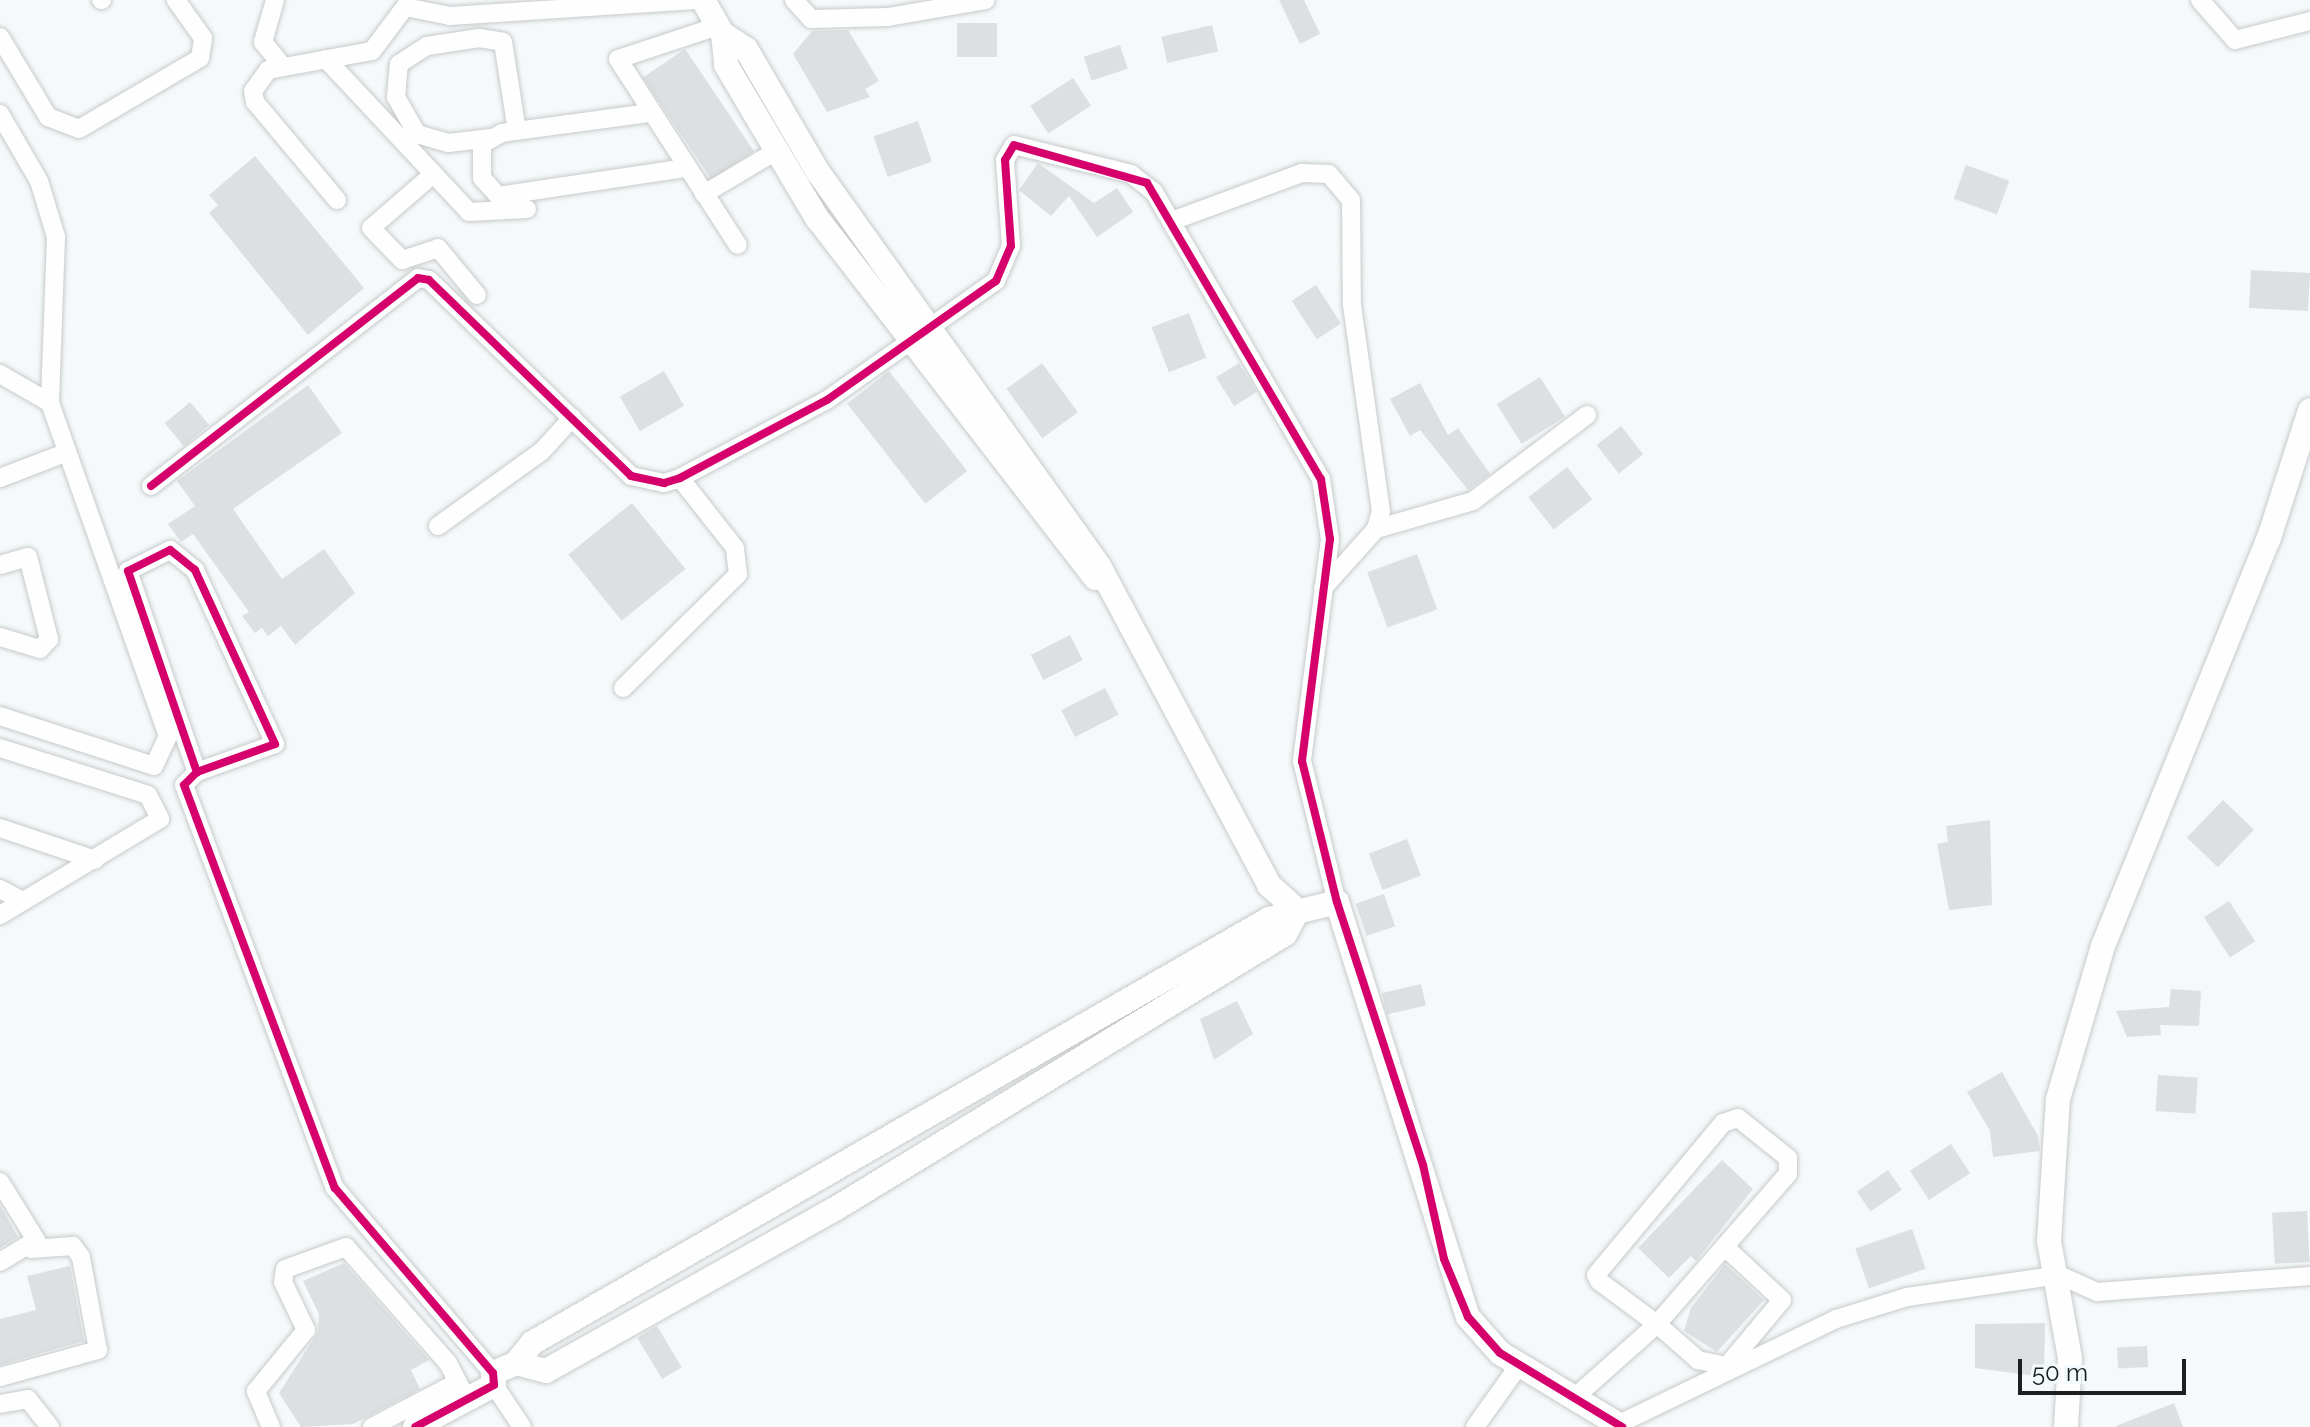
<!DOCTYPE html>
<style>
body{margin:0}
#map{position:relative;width:2310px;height:1427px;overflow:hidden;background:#f5f9fa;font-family:Raleway,sans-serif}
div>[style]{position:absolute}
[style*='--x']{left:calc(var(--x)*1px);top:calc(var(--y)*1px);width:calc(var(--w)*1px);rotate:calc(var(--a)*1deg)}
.building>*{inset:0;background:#dde0e1;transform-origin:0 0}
.roads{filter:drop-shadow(0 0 2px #c7cacb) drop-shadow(0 0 2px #c7cacb)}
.minor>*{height:18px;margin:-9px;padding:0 9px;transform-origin:9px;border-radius:9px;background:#fefefe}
.tertiary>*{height:24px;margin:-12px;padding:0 12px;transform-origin:12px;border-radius:12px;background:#fefefe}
.cycleway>*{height:8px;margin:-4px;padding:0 4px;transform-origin:4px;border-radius:4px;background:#d6006c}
span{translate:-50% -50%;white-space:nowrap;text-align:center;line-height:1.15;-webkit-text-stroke:7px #f2fafd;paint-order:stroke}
.scale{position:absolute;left:2018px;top:1359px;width:168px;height:36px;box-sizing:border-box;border:4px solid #1d2021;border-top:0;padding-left:10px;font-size:24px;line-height:28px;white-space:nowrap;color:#1d2021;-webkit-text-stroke:6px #f2fafd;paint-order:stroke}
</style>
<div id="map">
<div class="building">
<i style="clip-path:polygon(1279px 0,1304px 0,1320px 34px,1300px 44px)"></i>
<i style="left:957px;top:23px;width:40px;height:34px"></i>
<i style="left:1212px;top:25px;width:27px;height:52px;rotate:77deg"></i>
<i style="clip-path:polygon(848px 30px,879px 81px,865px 89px,870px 97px,827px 112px,793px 54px,812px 31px)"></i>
<i style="left:1120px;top:45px;width:25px;height:38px;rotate:72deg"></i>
<i style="left:685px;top:49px;width:123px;height:51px;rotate:56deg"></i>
<i style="left:1073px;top:78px;width:33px;height:51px;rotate:57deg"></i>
<i style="left:918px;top:121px;width:43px;height:47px;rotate:71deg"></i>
<i style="clip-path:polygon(255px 156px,364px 288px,308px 335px,209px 213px,218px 205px,209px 195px)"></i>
<i style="clip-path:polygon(1038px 163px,1094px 203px,1117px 188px,1133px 212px,1097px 237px,1069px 196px,1051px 216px,1019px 190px)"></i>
<i style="left:1966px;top:165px;width:46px;height:36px;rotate:20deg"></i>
<i style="left:2251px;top:270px;width:59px;height:38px;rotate:3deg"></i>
<i style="left:1316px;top:285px;width:46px;height:29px;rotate:57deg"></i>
<i style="left:1189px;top:313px;width:48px;height:40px;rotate:69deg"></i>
<i style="left:1042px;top:363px;width:61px;height:44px;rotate:54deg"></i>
<i style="left:1239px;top:363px;width:34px;height:27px;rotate:58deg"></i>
<i style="left:664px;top:371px;width:40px;height:51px;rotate:60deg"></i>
<i style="left:889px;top:371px;width:127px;height:53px;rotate:52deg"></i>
<i style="left:1540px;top:377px;width:47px;height:51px;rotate:58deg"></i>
<i style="clip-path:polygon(1420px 383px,1448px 435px,1458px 428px,1490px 474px,1468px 490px,1420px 430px,1410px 436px,1390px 399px)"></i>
<i style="clip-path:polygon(308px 385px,342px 433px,233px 509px,282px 579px,324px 549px,355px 593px,295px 645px,281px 626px,268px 636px,262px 628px,255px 633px,242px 616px,249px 612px,193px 534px,181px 542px,168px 524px,195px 506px,177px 481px)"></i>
<i style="left:190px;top:402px;width:30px;height:33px;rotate:50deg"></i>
<i style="left:1621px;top:426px;width:36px;height:31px;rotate:52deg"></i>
<i style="left:1567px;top:467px;width:41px;height:49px;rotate:52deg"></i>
<i style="left:632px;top:503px;width:85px;height:82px;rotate:51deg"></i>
<i style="left:1417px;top:554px;width:59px;height:53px;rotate:70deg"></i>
<i style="left:1070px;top:635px;width:28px;height:44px;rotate:63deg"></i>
<i style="left:1105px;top:688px;width:30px;height:49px;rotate:63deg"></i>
<i style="left:2223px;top:800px;width:43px;height:52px;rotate:44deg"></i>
<i style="clip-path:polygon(1990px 820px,1992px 905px,1949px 910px,1937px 844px,1948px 842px,1946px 826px)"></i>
<i style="left:1407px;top:839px;width:39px;height:41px;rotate:69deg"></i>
<i style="left:1384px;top:894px;width:34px;height:30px;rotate:71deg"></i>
<i style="left:2229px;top:901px;width:48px;height:30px;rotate:57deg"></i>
<i style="left:1421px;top:984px;width:22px;height:40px;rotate:77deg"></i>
<i style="clip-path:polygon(2171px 989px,2201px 991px,2199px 1026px,2160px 1025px,2161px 1035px,2127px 1037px,2116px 1011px,2169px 1007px)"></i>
<i style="clip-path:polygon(1237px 1001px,1253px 1034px,1214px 1060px,1200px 1019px)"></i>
<i style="clip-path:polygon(2002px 1072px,2038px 1136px,2040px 1151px,1993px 1157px,1990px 1131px,1967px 1092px)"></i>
<i style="left:2158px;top:1075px;width:40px;height:36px;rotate:4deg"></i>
<i style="left:1951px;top:1144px;width:35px;height:49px;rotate:57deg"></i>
<i style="clip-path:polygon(1722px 1160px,1753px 1189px,1696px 1261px,1691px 1256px,1669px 1278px,1638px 1248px)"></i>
<i style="left:1888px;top:1170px;width:24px;height:38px;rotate:55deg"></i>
<i style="clip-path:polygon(0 1205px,18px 1237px,0 1248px)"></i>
<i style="left:2307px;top:1211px;width:51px;height:35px;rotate:87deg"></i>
<i style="left:1912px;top:1229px;width:42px;height:60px;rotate:71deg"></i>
<i style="clip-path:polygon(344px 1263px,429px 1360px,411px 1370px,420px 1389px,353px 1424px,301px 1427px,279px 1393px,318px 1332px,319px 1314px,303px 1281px)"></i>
<i style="clip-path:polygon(1725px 1264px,1764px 1300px,1717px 1352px,1684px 1331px,1691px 1308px)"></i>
<i style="clip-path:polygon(70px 1266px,84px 1341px,0 1365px,0 1319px,36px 1310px,27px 1276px)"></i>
<i style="clip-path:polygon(2045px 1323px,2044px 1377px,1975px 1368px,1975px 1324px)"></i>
<i style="left:657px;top:1326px;width:48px;height:23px;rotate:59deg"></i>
<i style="left:2147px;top:1346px;width:21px;height:30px;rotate:87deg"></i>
<i style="clip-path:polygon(2174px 1403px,2183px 1427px,2116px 1427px,2116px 1426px)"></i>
</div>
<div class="roads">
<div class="minor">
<i style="--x:101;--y:0;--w:1;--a:0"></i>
<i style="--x:275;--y:0;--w:44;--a:105.9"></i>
<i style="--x:263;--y:42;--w:28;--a:51"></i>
<i style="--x:794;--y:0;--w:25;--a:48"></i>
<i style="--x:811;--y:19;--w:77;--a:-1.5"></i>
<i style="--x:888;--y:17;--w:99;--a:-9.8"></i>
<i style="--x:2200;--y:0;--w:53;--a:48.8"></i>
<i style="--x:2235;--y:40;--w:77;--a:-14.2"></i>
<i style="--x:718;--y:26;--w:105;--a:161.7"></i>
<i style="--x:618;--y:59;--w:221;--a:57.2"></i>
<i style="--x:0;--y:37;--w:93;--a:59"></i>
<i style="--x:48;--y:117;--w:33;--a:21"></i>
<i style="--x:79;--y:129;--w:140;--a:-30.4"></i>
<i style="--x:200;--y:58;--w:20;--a:-81"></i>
<i style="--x:203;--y:38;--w:47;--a:-125.4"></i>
<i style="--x:326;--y:59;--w:209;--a:46.9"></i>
<i style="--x:469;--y:212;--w:58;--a:-3"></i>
<i style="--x:649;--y:113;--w:148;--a:172.3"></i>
<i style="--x:502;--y:133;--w:23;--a:151"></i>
<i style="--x:482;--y:144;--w:34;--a:90"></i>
<i style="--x:482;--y:178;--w:24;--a:48"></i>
<i style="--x:498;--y:196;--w:189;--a:-8.5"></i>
<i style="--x:0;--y:114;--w:78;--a:59.8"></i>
<i style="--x:39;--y:181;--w:59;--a:73.1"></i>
<i style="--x:56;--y:237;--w:166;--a:92.1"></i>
<i style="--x:50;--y:403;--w:353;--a:70.5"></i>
<i style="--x:168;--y:736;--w:33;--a:115"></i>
<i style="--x:154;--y:766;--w:162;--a:-162"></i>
<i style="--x:491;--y:138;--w:43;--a:173.4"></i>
<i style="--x:448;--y:143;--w:32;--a:-164"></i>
<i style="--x:417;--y:134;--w:43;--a:-119.6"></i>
<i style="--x:396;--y:97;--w:33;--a:-85"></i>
<i style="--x:399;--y:64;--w:33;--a:-33"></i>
<i style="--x:427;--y:46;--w:53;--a:-8.7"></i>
<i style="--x:479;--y:38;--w:24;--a:9"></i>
<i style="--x:503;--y:42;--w:90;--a:81.1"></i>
<i style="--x:431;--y:176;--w:79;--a:139.1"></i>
<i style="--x:371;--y:228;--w:45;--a:45.9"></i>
<i style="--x:402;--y:260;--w:38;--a:-18"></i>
<i style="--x:438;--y:248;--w:61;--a:50.3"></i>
<i style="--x:704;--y:194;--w:84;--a:-30.8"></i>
<i style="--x:337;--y:200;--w:128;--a:-129.9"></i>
<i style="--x:255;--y:102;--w:11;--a:-100"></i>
<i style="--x:253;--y:91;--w:26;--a:-54"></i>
<i style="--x:268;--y:70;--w:106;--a:-10.4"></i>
<i style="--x:372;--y:51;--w:55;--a:-53.1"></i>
<i style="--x:405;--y:7;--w:46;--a:11.3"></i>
<i style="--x:450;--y:16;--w:246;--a:-3.7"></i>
<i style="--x:1172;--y:221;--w:139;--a:-20.3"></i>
<i style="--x:1302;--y:173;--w:27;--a:2"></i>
<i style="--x:1329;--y:174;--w:34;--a:50"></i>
<i style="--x:1351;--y:200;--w:105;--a:89.5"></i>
<i style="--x:1352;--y:305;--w:208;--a:82"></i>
<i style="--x:1381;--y:511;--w:19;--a:106"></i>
<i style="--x:1376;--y:529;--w:79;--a:131.9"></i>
<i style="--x:0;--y:374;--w:58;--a:30.1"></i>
<i style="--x:0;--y:478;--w:70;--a:-21"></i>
<i style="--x:151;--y:486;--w:338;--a:-37.9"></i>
<i style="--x:418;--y:278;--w:11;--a:10"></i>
<i style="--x:429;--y:280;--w:281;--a:44.1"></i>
<i style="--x:631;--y:476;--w:34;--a:12"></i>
<i style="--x:664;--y:483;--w:17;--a:-17"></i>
<i style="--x:680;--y:478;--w:166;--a:-28"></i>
<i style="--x:827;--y:400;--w:207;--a:-35.2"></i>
<i style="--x:996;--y:281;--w:38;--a:-67"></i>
<i style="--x:1011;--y:246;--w:86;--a:-94"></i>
<i style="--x:1005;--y:160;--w:17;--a:-59"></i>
<i style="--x:1014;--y:145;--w:121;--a:13.9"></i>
<i style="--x:1131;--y:174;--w:29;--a:38"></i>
<i style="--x:1154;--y:192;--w:332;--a:59.8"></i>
<i style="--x:1321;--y:479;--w:61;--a:81.5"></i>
<i style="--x:1330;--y:539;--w:224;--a:97.2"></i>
<i style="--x:1302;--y:761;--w:145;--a:76.1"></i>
<i style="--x:438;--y:526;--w:128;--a:-35.8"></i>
<i style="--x:542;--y:451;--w:45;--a:-47.7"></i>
<i style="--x:1376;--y:529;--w:101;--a:-16.1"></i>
<i style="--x:1473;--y:501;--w:143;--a:-37"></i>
<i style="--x:0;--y:565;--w:29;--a:-16"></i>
<i style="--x:28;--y:557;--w:85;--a:75.6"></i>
<i style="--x:49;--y:639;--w:13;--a:132"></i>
<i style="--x:40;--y:649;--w:42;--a:-163.3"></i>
<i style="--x:623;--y:688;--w:162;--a:-44.7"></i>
<i style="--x:738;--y:574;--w:26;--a:-97"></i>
<i style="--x:735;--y:548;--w:89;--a:-128.2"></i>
<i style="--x:0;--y:748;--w:155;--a:17.6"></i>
<i style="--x:148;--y:795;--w:27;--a:63"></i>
<i style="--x:160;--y:819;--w:187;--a:149"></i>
<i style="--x:197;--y:772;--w:83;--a:-19.7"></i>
<i style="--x:275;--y:744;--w:192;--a:-114.7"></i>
<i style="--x:195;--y:570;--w:32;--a:-141"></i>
<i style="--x:170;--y:550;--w:47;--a:153.4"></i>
<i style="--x:128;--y:571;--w:213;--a:71.1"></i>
<i style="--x:197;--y:772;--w:18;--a:135"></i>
<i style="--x:184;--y:785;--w:430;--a:69.5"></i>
<i style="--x:335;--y:1188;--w:243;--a:49.5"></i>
<i style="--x:0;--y:828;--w:100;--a:18.6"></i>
<i style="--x:0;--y:889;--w:26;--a:28"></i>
<i style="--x:0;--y:1182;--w:68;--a:58.2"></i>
<i style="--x:36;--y:1240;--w:42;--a:148.6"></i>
<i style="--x:0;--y:1377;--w:102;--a:-15.4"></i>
<i style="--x:98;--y:1350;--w:95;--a:-100.4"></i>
<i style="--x:81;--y:1257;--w:14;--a:-126"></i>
<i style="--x:73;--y:1246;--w:42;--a:175.9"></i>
<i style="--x:494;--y:1385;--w:50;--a:56.3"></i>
<i style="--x:1574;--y:1398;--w:111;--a:-41.7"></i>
<i style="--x:1657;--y:1324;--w:199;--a:-48.9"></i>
<i style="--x:1788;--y:1174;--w:16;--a:-90"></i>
<i style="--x:1788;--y:1158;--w:64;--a:-141.3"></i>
<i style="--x:1738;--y:1118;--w:16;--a:162"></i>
<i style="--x:1723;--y:1123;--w:198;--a:129.9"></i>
<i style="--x:1596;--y:1275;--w:7;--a:63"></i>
<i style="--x:1599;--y:1281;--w:72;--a:36.6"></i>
<i style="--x:1657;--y:1324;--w:55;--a:41.3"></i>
<i style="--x:1698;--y:1360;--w:30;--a:12"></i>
<i style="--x:1727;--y:1366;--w:86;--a:-50.2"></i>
<i style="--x:1782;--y:1300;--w:78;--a:-137.1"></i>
<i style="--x:0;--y:1404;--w:28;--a:-10"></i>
<i style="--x:28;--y:1399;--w:36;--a:52"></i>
<i style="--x:1621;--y:1423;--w:239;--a:-25.8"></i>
<i style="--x:1836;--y:1319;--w:74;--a:-17.2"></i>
<i style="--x:1907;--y:1297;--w:154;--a:-8.2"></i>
<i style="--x:2059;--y:1275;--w:42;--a:24.1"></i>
<i style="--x:2097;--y:1292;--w:214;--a:-4.3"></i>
<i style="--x:271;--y:1427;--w:39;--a:-113"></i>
<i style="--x:256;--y:1391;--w:79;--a:-50.7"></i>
<i style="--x:306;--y:1330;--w:53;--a:-115.6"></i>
<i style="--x:283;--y:1282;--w:13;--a:-81"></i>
<i style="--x:285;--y:1269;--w:65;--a:-19.8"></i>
<i style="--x:346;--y:1247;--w:154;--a:48.7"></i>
<i style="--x:448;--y:1363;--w:42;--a:62.8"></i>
<i style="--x:372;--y:1427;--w:97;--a:-27.6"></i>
<i style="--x:1475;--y:1427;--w:77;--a:-54.5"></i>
</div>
<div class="tertiary">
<i style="--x:703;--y:0;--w:39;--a:60"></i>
<i style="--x:723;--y:34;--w:27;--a:33"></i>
<i style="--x:746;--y:49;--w:143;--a:59.7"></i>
<i style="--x:818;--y:172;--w:484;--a:54.5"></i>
<i style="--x:1099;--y:566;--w:361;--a:61.9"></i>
<i style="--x:1269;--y:885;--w:39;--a:42"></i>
<i style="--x:723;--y:34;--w:31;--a:84"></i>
<i style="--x:726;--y:65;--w:178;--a:59.3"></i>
<i style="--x:817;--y:218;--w:455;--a:52.3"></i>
<i style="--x:516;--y:1363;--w:31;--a:15"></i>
<i style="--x:546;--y:1371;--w:331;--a:-29.3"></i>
<i style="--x:835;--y:1209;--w:527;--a:-31.43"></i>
<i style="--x:1285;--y:934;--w:26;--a:-61"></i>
<i style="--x:415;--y:1427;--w:89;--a:-28"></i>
<i style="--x:494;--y:1385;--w:12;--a:-95"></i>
<i style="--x:493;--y:1373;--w:25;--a:-23"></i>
<i style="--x:516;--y:1363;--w:26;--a:-51"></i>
<i style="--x:532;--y:1343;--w:850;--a:-29.91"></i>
<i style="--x:1269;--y:919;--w:70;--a:-14"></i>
<i style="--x:1337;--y:902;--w:435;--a:72.5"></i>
<i style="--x:1468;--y:1317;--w:48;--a:48.4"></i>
<i style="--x:1500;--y:1353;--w:143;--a:31.2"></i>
<i style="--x:2066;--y:1427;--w:69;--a:-86.7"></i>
<i style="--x:2070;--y:1358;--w:119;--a:-100.2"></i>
<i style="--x:2049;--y:1241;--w:142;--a:-86.4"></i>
<i style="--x:2058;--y:1099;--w:159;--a:-73.6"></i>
<i style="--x:2103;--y:946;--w:440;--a:-67.9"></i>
<i style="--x:2269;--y:538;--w:134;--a:-72.2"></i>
</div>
</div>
<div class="cycleway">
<i style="--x:151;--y:486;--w:338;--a:-37.9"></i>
<i style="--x:418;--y:278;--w:11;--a:10"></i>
<i style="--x:429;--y:280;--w:281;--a:44.1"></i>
<i style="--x:631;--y:476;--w:34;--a:12"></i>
<i style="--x:664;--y:483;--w:17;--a:-17"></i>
<i style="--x:680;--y:478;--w:166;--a:-28"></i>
<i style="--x:827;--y:400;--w:207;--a:-35.2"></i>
<i style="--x:996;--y:281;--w:38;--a:-67"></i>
<i style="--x:1011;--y:246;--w:86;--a:-94"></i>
<i style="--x:1005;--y:160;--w:17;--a:-59"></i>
<i style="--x:1014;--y:145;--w:138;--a:15.9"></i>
<i style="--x:1147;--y:183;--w:343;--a:59.6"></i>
<i style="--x:1321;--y:479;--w:61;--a:81.5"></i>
<i style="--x:1330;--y:539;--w:224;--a:97.2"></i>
<i style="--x:1302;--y:761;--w:145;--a:76.1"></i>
<i style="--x:1337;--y:902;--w:277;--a:71.9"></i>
<i style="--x:1423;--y:1165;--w:96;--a:77.4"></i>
<i style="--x:1444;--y:1259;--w:63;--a:67.5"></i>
<i style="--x:1468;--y:1317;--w:48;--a:48.4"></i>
<i style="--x:1500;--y:1353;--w:143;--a:31.2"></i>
<i style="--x:197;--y:772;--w:83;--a:-19.7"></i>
<i style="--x:275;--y:744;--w:192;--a:-114.7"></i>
<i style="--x:195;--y:570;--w:32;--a:-141"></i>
<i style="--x:170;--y:550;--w:47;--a:153.4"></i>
<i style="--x:128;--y:571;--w:213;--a:71.1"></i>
<i style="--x:197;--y:772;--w:18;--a:135"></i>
<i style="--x:184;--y:785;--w:430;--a:69.5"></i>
<i style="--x:335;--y:1188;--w:243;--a:49.5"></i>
<i style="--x:493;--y:1373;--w:12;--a:85"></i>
<i style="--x:494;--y:1385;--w:89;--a:152"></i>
</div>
<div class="scale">50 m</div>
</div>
